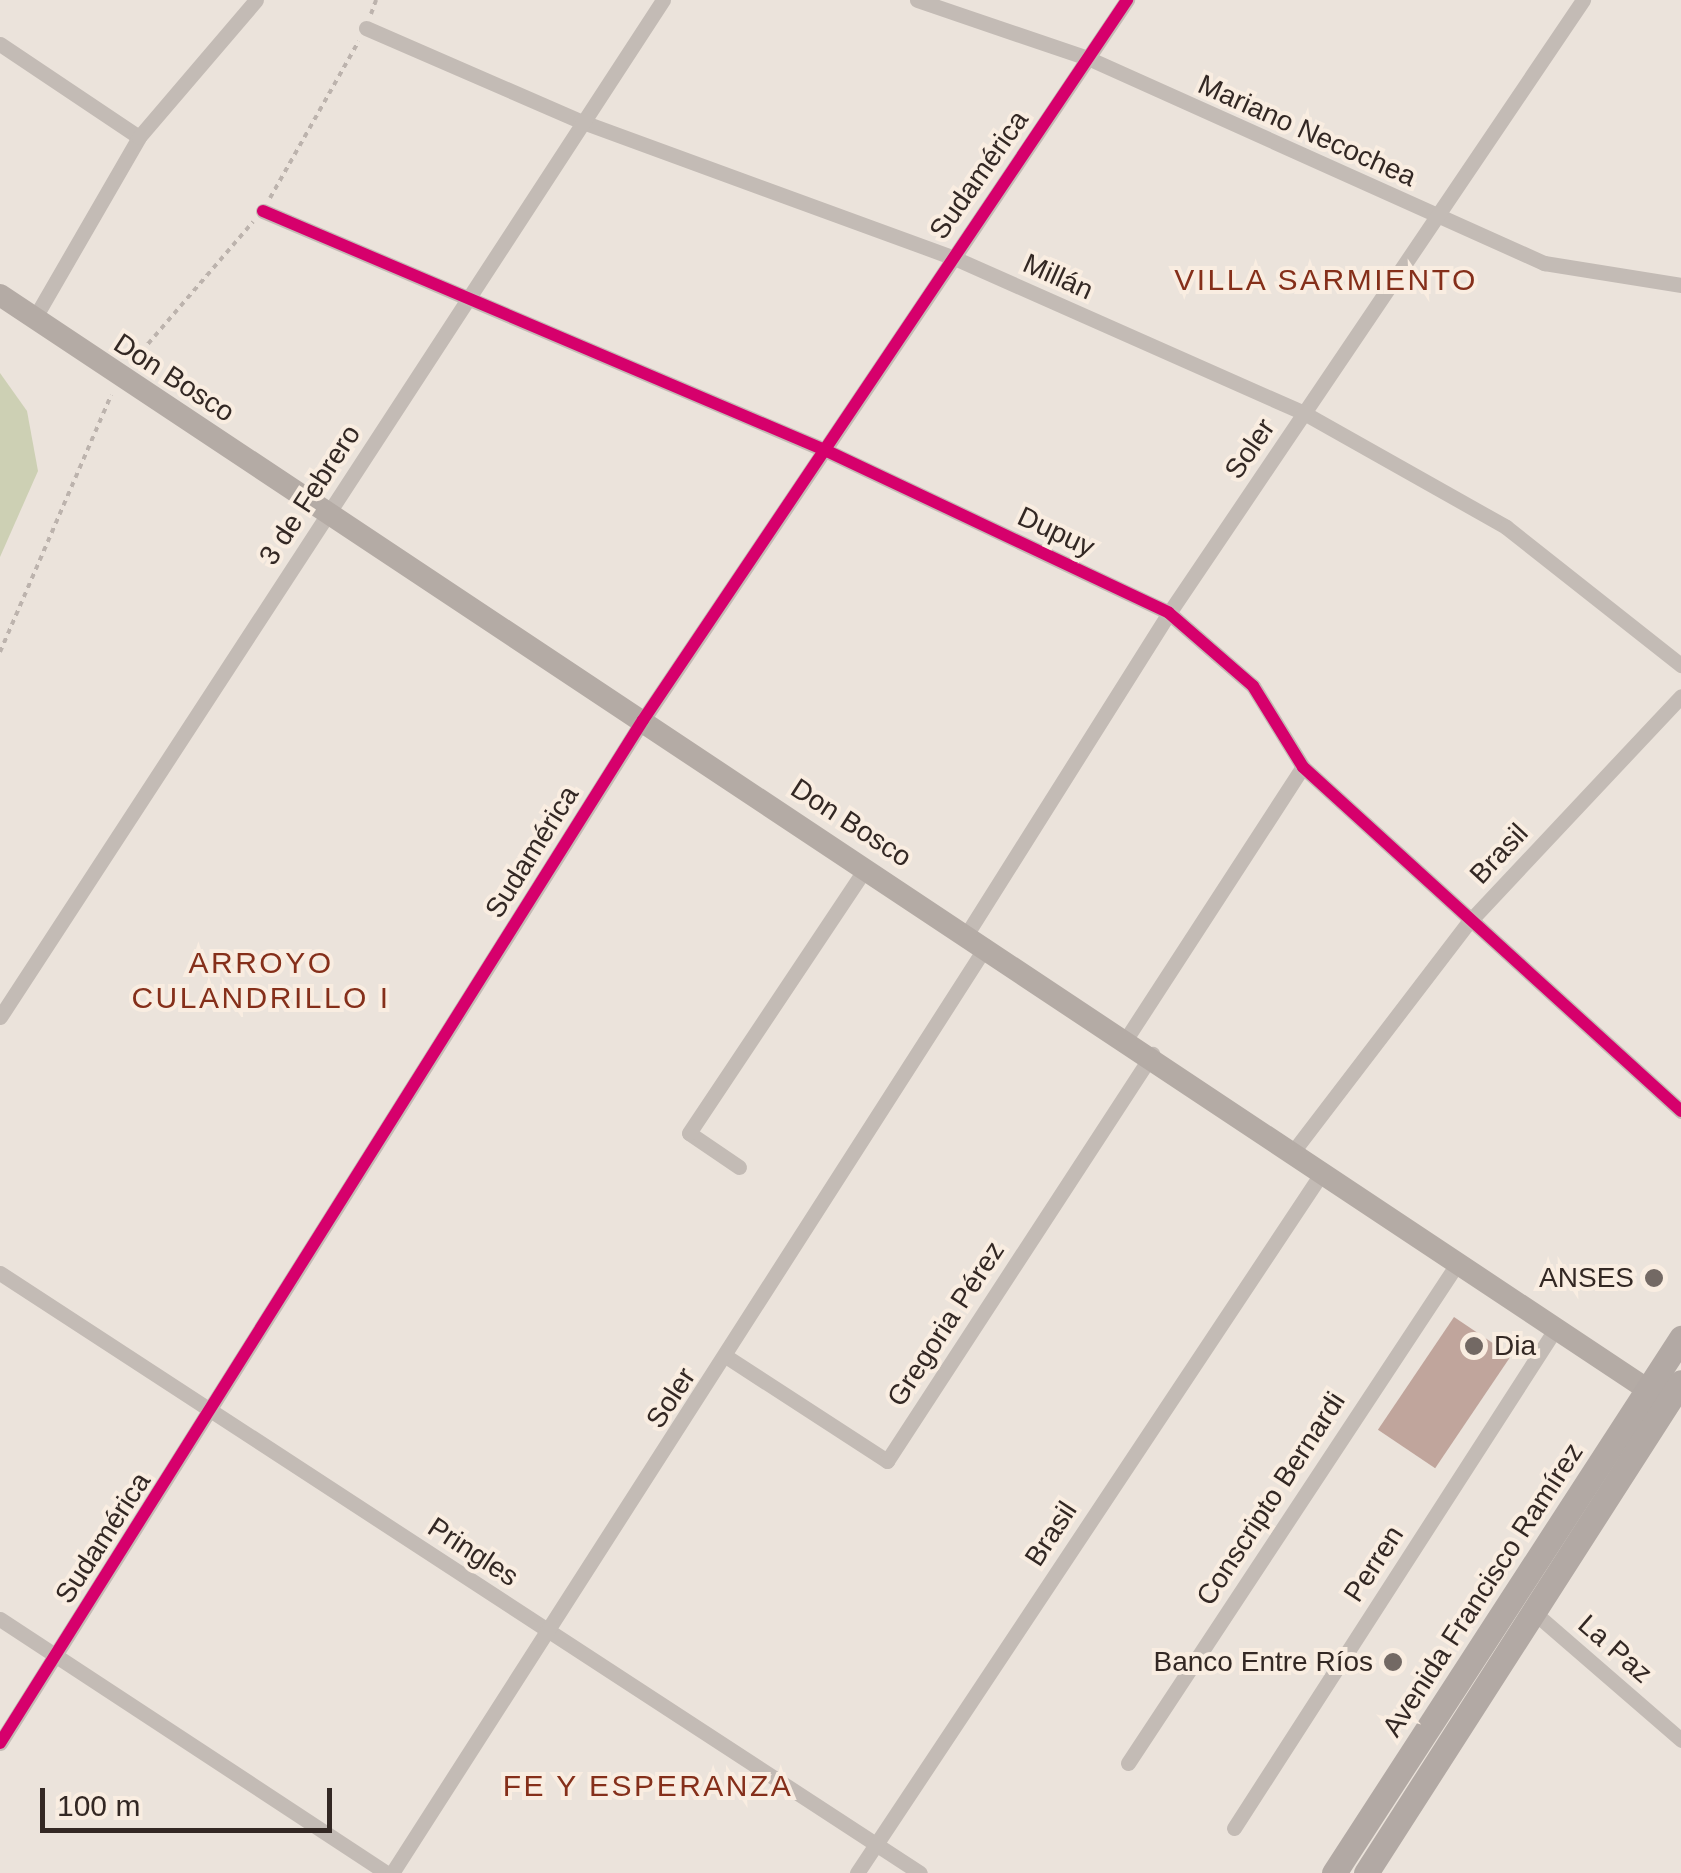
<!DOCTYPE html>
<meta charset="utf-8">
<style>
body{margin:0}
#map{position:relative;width:1681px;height:1873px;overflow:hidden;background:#ebe3db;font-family:Helvetica,sans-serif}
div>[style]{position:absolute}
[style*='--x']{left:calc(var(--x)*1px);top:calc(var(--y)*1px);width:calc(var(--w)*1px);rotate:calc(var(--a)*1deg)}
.green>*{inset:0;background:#cdd0b4}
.building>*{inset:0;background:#c0a59c;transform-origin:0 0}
.path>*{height:4px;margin-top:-2px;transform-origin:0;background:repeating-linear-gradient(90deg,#bcb3ad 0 5px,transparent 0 10px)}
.minor>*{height:15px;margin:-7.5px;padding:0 7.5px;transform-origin:7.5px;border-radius:7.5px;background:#c3bbb5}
.secondary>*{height:22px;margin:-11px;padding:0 11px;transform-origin:11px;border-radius:11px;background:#b4aba5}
.primary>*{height:25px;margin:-12.5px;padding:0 12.5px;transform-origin:12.5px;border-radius:12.5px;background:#b2a9a4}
.cycleway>*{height:12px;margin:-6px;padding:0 6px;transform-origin:6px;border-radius:6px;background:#d6006c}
.dots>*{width:28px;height:28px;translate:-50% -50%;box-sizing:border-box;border:5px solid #f9ede1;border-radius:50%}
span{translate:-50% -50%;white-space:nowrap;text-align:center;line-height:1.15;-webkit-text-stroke:8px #f9ede1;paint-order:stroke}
.street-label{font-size:28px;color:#332824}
.poi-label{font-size:28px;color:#332824}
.right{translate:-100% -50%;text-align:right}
.left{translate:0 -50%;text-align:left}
.neighbourhood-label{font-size:30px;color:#852f1a;letter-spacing:2.5px}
.scale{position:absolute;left:40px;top:1788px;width:292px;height:45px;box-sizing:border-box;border:5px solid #332824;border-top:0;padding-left:12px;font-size:30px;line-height:35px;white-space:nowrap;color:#332824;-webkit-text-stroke:8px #f9ede1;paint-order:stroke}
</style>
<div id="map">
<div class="green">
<i style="clip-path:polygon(0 373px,27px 411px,38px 471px,0 557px)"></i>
</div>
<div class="building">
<i style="left:1454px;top:1317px;width:69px;height:136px;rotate:34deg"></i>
</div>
<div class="path">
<i style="--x:371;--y:14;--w:15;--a:-70"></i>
<i style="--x:270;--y:198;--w:180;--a:-60.5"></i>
<i style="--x:135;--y:359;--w:181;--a:-49.3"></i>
<i style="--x:0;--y:652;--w:280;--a:-66.6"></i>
</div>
<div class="minor">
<i style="--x:917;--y:0;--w:183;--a:18.8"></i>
<i style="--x:1090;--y:59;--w:498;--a:24.2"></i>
<i style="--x:1544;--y:263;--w:139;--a:9.1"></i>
<i style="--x:366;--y:28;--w:233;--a:23.5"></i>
<i style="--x:580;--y:121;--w:396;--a:20.1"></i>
<i style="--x:952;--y:257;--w:385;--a:23.9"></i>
<i style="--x:1304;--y:413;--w:232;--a:29.4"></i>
<i style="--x:1506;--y:527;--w:223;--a:38.3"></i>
<i style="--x:0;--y:44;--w:167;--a:33.8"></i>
<i style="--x:263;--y:211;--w:613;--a:23.05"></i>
<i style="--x:827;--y:451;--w:378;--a:25.3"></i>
<i style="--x:1169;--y:613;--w:111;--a:41"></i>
<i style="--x:1253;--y:686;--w:95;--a:58.3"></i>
<i style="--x:1303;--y:767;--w:511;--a:42.3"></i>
<i style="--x:34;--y:319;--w:210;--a:-60"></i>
<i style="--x:139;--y:137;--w:180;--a:-49.5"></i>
<i style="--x:968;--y:932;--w:377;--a:-57.8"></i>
<i style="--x:1169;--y:613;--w:740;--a:-55.97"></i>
<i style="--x:0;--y:1017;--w:1214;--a:-56.9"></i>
<i style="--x:1128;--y:1036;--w:321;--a:-57"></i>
<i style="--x:1292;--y:1153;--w:290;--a:-52.6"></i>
<i style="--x:1468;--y:923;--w:311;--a:-46.8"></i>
<i style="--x:739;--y:1167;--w:60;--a:-145.8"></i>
<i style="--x:689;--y:1133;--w:317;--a:-56.3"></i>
<i style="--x:0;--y:1273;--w:1098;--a:33.11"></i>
<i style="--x:727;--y:1357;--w:191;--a:33"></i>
<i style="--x:887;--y:1461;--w:486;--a:-56.9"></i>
<i style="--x:1530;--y:1609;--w:200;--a:40.9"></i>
<i style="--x:0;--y:1619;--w:462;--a:33.3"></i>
<i style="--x:0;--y:1743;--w:1208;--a:-57.85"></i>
<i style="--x:643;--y:720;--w:868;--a:-56.09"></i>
<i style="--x:1128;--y:1763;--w:598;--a:-56.6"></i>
<i style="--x:1234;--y:1828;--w:595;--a:-57.22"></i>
<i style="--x:392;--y:1873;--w:1101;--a:-57.35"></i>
<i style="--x:857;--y:1873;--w:839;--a:-56.42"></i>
</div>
<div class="secondary">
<i style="--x:0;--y:295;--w:1993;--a:33.6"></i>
</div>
<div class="primary">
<i style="--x:1334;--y:1873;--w:638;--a:-57.03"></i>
<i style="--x:1366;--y:1873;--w:583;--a:-57.32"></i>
</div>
<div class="cycleway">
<i style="--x:263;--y:211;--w:613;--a:23.05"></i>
<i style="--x:827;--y:451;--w:378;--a:25.3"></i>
<i style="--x:1169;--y:613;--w:111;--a:41"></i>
<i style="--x:1253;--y:686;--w:95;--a:58.3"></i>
<i style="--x:1303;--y:767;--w:511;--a:42.3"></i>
<i style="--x:0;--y:1743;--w:1208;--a:-57.85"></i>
<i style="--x:643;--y:720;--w:868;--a:-56.09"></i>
</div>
<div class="dots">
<i style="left:1654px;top:1278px;background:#736964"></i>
<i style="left:1474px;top:1346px;background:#736964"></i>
<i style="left:1393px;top:1662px;background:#736964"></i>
</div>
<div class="street-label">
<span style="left:1307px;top:131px;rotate:24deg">Mariano Necochea</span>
<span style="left:979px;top:175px;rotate:-55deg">Sudamérica</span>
<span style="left:1058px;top:277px;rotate:24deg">Millán</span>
<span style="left:174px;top:378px;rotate:33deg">Don Bosco</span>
<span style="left:1250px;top:449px;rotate:-56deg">Soler</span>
<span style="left:310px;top:495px;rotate:-57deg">3 de Febrero</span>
<span style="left:1056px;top:532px;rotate:25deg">Dupuy</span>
<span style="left:851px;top:823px;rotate:33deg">Don Bosco</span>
<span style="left:532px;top:852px;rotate:-58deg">Sudamérica</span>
<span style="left:1499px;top:854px;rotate:-47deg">Brasil</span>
<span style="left:946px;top:1324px;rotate:-57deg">Gregoria Pérez</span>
<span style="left:671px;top:1398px;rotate:-57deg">Soler</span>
<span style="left:1271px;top:1499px;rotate:-57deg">Conscripto Bernardi</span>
<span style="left:1051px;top:1534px;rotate:-57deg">Brasil</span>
<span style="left:103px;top:1538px;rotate:-57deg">Sudamérica</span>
<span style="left:473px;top:1552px;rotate:33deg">Pringles</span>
<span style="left:1374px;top:1564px;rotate:-57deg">Perren</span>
<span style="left:1483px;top:1590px;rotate:-57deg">Avenida Francisco Ramírez</span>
<span style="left:1615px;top:1649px;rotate:41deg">La Paz</span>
</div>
<div class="poi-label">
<span class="right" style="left:1634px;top:1278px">ANSES</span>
<span class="left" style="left:1494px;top:1346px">Dia</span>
<span class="right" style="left:1373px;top:1662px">Banco Entre Ríos</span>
</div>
<div class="neighbourhood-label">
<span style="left:1326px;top:280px">VILLA SARMIENTO</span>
<span style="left:261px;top:980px">ARROYO<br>CULANDRILLO I</span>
<span style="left:648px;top:1786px">FE Y ESPERANZA</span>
</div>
<div class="scale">100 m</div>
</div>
